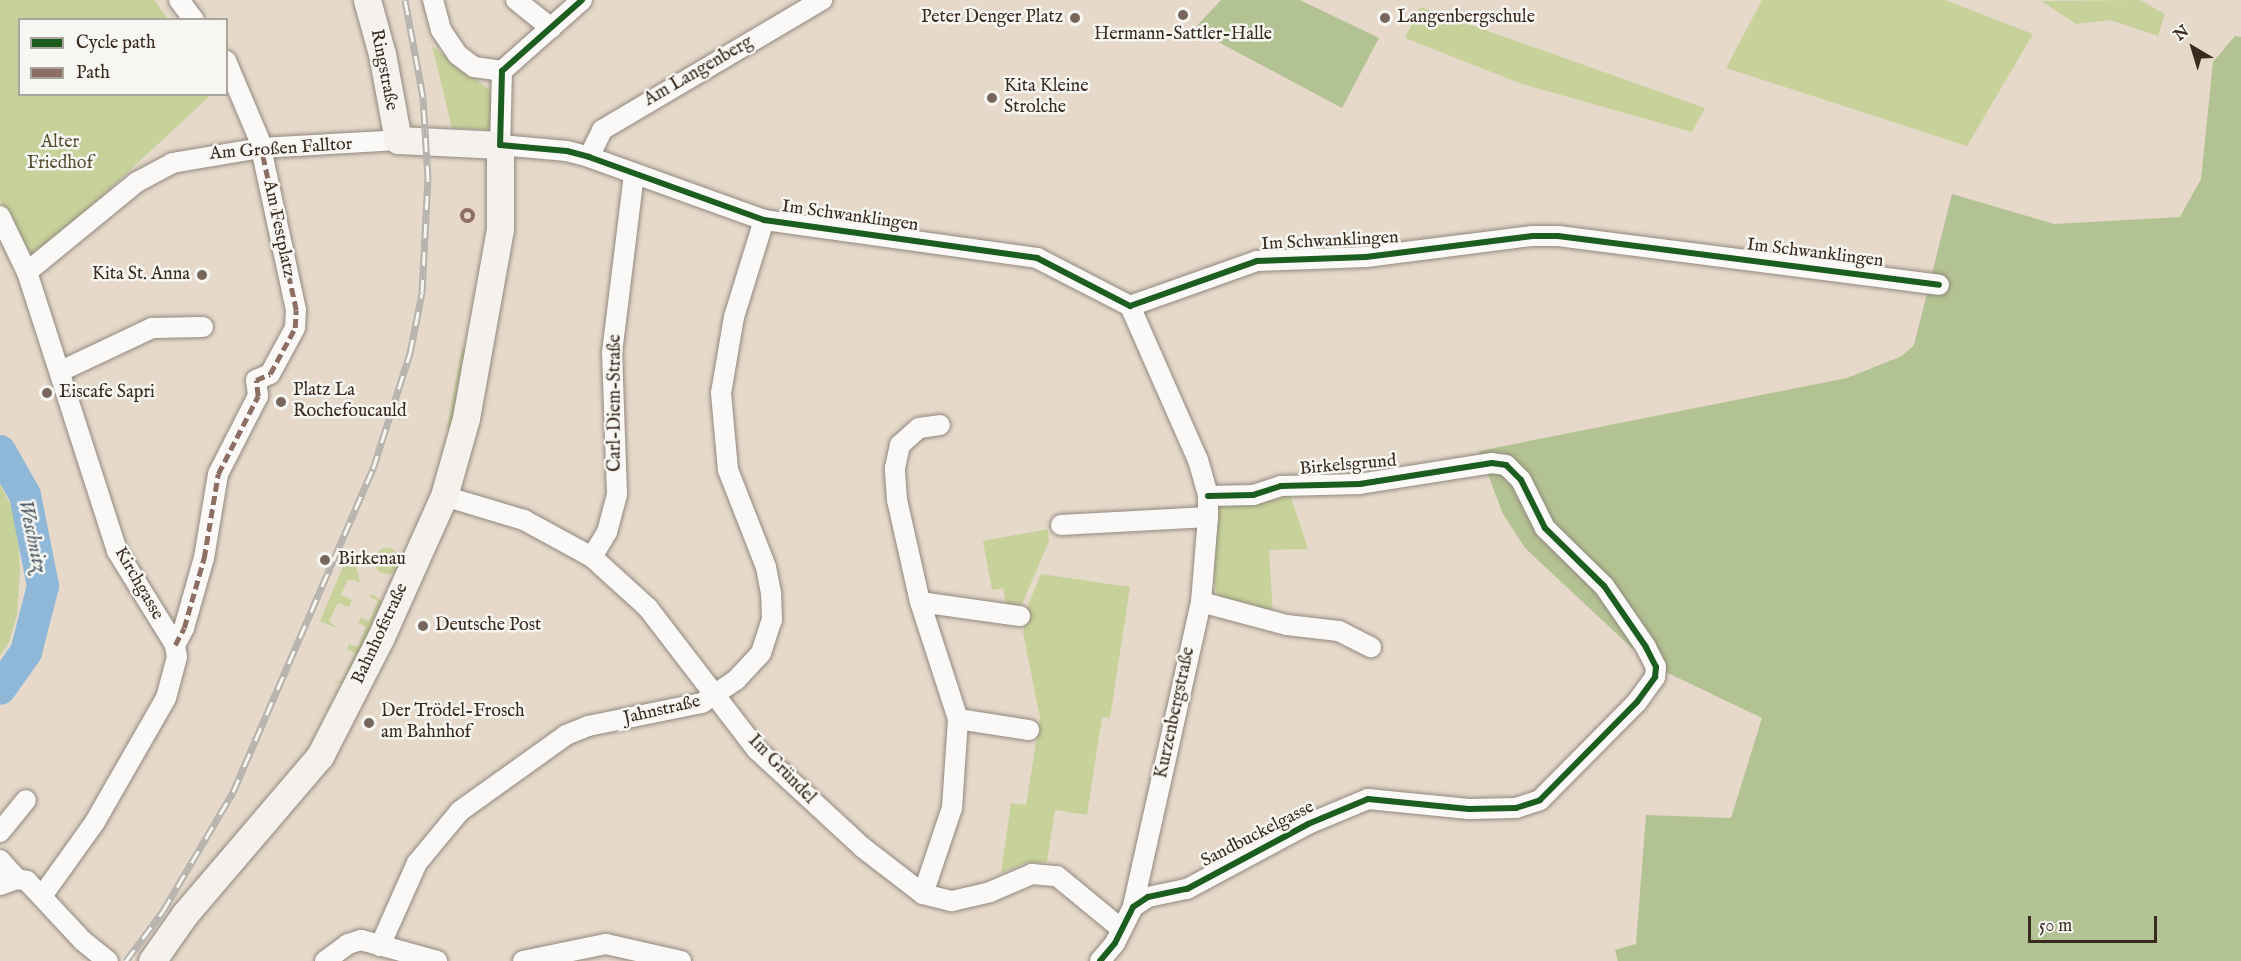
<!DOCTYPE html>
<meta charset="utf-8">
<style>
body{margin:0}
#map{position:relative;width:2241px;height:961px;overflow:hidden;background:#e6d9ca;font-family:"IM FELL English",serif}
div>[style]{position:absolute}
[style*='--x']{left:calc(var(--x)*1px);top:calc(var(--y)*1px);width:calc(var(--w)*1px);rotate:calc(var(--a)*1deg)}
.green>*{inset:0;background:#c7d19a}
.round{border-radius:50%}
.forest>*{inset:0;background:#b3c292}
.river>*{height:32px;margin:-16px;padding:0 16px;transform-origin:16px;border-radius:16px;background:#8fb7d7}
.roads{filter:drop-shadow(0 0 2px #91887f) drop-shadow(0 0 2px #91887f)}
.minor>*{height:20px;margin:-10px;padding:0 10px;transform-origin:10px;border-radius:10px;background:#fbf9f7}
.secondary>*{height:27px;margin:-13.5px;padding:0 13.5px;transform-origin:13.5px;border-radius:13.5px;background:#f5f1ed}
.rail>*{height:7px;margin-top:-3.5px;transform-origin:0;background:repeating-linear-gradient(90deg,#f6f6f2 0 14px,#b6b2ae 0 28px);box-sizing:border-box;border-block:2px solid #b6b2ae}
.quiet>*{height:4.5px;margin-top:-2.25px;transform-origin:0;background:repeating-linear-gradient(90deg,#8d6e63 0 9px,transparent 0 13.5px)}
.quiet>.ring{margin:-2.25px;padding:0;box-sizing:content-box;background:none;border:4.5px solid #8d6e63;border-radius:50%}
.cycleway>*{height:6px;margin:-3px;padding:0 3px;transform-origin:3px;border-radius:3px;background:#1b5e20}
.dots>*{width:16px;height:16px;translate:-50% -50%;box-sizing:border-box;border:3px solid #f6f6f2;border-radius:50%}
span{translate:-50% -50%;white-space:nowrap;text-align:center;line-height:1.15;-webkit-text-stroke:5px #f6f6f2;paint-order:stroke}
.poi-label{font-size:18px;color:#3b2a1e}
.right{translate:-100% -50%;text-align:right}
.left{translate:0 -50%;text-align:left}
.street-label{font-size:18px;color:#3b2a1e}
.park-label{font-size:18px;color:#585233}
.water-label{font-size:20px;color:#4b5661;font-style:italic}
.legend{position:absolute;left:18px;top:18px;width:210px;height:78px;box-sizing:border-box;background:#f6f6f2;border:2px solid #aba49d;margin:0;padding:8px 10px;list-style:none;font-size:18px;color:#3b2a1e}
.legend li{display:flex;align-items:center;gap:12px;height:30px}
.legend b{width:30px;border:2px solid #aba49d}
.north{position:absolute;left:2163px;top:18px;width:60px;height:60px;-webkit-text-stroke:4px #f6f6f2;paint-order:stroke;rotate:322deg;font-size:16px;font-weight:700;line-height:24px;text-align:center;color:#3b2a1e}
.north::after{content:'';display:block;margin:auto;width:21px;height:27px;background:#3b2a1e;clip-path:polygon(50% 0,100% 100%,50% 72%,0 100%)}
.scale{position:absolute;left:2028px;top:916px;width:129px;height:27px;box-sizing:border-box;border:3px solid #3b2a1e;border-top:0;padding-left:8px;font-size:18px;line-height:21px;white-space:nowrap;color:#3b2a1e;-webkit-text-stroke:4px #f6f6f2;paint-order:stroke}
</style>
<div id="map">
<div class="green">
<i style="clip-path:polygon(0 0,154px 0,168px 19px,20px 20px,20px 94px,211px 95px,38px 255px,25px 252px,0 200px)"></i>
<i style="clip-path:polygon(1762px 0,1945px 0,2033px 34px,1967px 146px,1726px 68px)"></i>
<i style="clip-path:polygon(2140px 0,2165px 14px,2158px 36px,2110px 20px,2076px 24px,2041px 1px)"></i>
<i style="clip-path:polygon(1420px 7px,1705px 108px,1692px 132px,1522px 84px,1405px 38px)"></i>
<i style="clip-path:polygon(432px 46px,492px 92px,493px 130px,452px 128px)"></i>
<i style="clip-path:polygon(462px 348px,471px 350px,451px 429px,447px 428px)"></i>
<i style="clip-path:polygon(0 484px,17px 518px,20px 570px,17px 615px,9px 642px,0 656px)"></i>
<i style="clip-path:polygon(1289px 491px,1308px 549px,1269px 550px,1273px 616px,1226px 601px,1217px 594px,1214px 582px,1217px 504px)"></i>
<i style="clip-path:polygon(1048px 529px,1049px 541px,1022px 604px,1014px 610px,1007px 609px,1003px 588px,992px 590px,983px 541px)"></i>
<i class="round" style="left:374px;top:548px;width:26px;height:26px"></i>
<i style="clip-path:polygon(348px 555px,355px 561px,360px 582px,348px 579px,341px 595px,352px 600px,349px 607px,338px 603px,329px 621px,339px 629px,320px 621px)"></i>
<i style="clip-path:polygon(1041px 574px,1130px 587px,1110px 718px,1102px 717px,1087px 815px,1055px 810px,1047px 862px,1025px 863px,1001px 873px,1011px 803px,1026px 805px,1040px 718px,1023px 632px,1028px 605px)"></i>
<i style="clip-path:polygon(372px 594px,383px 602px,346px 686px,333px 680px,342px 682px,355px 653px,347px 649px,349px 644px,358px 647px,366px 627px,358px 623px,361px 618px,369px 621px,378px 601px,370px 597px)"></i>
</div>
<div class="forest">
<i style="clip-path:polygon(1221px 0,1300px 0,1379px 38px,1342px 108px,1194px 29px)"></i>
<i style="clip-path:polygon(2235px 36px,2241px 37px,2241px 961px,1618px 961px,1615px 950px,1636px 944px,1646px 815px,1731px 818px,1762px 718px,1649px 664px,1525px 548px,1503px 514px,1479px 451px,1847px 378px,1902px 356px,1914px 345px,1952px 194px,2054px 224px,2180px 217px,2201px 179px,2213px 62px)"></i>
</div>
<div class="river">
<i style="--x:0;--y:451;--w:51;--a:60.4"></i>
<i style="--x:25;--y:495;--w:93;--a:78.8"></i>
<i style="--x:43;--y:586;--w:68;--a:104.4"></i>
<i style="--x:26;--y:652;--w:45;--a:125.1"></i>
</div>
<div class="roads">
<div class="minor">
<i style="--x:179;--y:0;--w:25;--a:53"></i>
<i style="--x:433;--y:0;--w:31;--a:75"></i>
<i style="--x:441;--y:30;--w:30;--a:56"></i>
<i style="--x:458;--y:55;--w:20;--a:37"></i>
<i style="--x:474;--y:67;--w:28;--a:8"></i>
<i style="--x:516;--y:0;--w:45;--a:38.7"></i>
<i style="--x:582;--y:0;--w:107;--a:138.4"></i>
<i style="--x:502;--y:71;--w:74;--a:91.5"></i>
<i style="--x:500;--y:145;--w:67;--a:5.1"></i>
<i style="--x:567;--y:151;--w:23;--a:15"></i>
<i style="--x:589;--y:157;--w:186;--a:19.8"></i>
<i style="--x:764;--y:220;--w:276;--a:7.9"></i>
<i style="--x:1037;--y:258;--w:105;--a:27.3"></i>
<i style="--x:1130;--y:306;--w:135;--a:-19.5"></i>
<i style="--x:1257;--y:261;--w:109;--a:-2.1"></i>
<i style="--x:1366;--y:257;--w:168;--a:-7.2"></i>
<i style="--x:1533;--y:236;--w:25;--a:0"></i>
<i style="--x:1558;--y:236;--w:384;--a:7.3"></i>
<i style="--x:589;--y:157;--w:30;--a:-64"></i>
<i style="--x:602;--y:130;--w:256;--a:-30.6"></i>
<i style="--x:0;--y:216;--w:62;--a:64.3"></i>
<i style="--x:27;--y:272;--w:293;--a:72.1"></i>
<i style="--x:117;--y:551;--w:110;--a:58.3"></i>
<i style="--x:175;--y:645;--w:12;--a:81"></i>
<i style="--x:177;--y:657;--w:42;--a:105"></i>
<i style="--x:166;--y:698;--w:143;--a:119.8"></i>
<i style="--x:95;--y:822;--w:91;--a:125.6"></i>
<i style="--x:27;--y:272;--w:142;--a:-39.3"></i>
<i style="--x:137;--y:182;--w:40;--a:-28"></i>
<i style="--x:172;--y:163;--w:90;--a:-9.6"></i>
<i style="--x:261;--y:148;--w:137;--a:-3.3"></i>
<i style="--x:1130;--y:306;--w:168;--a:66.2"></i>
<i style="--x:1198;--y:460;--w:37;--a:74"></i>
<i style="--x:1208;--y:496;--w:21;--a:90"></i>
<i style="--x:1208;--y:517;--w:85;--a:94.7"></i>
<i style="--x:1201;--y:602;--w:312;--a:102.6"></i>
<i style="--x:61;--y:371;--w:101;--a:-25.3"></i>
<i style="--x:152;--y:328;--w:51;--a:-1.1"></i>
<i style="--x:444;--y:496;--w:84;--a:16.7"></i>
<i style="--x:524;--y:520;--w:77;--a:28.6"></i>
<i style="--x:592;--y:557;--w:76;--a:42.3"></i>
<i style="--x:648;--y:608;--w:179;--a:52.5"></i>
<i style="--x:757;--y:750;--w:143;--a:42.7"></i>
<i style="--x:862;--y:847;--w:77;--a:37.6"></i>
<i style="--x:923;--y:894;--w:30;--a:14"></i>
<i style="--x:952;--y:901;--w:39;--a:-13"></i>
<i style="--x:990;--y:892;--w:46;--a:-23.2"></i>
<i style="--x:1032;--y:874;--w:25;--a:5"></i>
<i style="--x:1057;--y:876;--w:82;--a:39.5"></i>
<i style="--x:1061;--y:525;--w:147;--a:-3.1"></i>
<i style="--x:592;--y:557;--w:29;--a:-59"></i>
<i style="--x:607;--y:532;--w:39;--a:-75"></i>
<i style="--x:617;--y:494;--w:141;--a:-92"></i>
<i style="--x:612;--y:353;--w:181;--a:-83"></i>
<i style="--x:920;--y:602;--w:101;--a:8"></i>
<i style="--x:1201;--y:602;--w:89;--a:15"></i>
<i style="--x:1287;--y:625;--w:52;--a:6.6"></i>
<i style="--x:1339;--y:631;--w:36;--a:27"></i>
<i style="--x:175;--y:645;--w:19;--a:-62"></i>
<i style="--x:184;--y:628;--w:73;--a:-74.1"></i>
<i style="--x:204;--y:558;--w:85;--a:-80.5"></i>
<i style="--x:218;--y:474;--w:88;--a:-62.9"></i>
<i style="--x:258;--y:396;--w:16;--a:-97"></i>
<i style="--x:256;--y:380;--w:15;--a:-23"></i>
<i style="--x:270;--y:374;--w:52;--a:-61.5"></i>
<i style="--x:295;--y:328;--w:18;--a:-87"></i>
<i style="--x:296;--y:310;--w:175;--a:-102.2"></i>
<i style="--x:259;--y:139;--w:85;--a:-112.9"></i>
<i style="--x:958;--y:719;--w:72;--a:8.8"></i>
<i style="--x:0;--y:832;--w:41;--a:-50.9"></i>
<i style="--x:0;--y:860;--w:25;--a:48"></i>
<i style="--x:0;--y:885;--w:18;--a:-19"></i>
<i style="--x:17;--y:879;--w:10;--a:11"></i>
<i style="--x:27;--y:881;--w:82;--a:47"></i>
<i style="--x:83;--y:941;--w:32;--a:39"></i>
<i style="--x:923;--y:894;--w:91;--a:-71.4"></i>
<i style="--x:952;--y:808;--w:89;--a:-86.1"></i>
<i style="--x:958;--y:719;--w:123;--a:-108"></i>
<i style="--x:920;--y:602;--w:105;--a:-102.7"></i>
<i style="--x:897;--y:500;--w:32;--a:-94"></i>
<i style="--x:895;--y:468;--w:24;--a:-78"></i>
<i style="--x:900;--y:445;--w:25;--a:-42"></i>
<i style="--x:919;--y:428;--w:21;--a:-8"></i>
<i style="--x:380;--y:946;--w:91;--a:-66"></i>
<i style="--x:417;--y:863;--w:67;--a:-50.4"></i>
<i style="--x:460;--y:811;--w:130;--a:-35.6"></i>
<i style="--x:566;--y:735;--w:24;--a:-22"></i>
<i style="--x:588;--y:726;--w:116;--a:-11.4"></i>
<i style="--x:702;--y:703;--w:41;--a:-34.1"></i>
<i style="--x:736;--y:680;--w:37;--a:-47"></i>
<i style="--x:761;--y:653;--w:35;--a:-72"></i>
<i style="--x:772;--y:620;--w:27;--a:-92"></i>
<i style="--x:771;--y:593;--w:26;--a:-101"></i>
<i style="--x:766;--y:567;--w:104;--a:-111.4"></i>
<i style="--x:728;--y:470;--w:77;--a:-95.2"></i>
<i style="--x:721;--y:393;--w:77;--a:-80.3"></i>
<i style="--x:734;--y:317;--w:102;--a:-72.8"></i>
<i style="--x:325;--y:961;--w:29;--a:-36"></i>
<i style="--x:348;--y:944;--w:14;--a:-17"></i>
<i style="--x:361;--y:940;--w:79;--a:15.4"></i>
<i style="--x:523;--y:961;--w:85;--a:-11.6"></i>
<i style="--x:606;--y:944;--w:77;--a:12.8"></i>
<i style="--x:1100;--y:961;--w:23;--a:-50"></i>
<i style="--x:1115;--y:943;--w:40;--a:-63.4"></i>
<i style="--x:1133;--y:907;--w:18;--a:-34"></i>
<i style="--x:1148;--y:897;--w:40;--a:-12"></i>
<i style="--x:1187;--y:889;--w:137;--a:-28.2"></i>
<i style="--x:1308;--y:824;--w:65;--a:-22.6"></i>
<i style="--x:1368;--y:799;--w:101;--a:5.7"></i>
<i style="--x:1469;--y:809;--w:47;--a:-1.2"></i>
<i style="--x:1516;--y:808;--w:25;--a:-18"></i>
<i style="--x:1540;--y:800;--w:138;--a:-45.3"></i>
<i style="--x:1637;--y:702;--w:31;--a:-54"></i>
<i style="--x:1655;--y:677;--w:10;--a:-84"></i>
<i style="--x:1656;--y:667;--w:22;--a:-117"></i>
<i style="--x:1646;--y:647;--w:74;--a:-124.5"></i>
<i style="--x:1604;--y:586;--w:83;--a:-135.5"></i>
<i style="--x:1545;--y:528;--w:54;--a:-116.6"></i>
<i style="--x:1521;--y:480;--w:21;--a:-135"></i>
<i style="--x:1506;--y:465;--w:14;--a:-172"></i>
<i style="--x:1492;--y:463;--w:134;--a:171"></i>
<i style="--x:1360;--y:484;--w:79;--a:178.5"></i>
<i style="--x:1281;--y:486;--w:29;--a:162"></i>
<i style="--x:1253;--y:495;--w:45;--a:178.7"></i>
</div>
<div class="secondary">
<i style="--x:152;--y:961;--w:57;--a:-54.9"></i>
<i style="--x:185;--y:914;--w:208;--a:-49.5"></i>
<i style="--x:320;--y:756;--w:131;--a:-62.9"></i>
<i style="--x:380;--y:639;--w:157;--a:-65.9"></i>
<i style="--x:444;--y:496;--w:81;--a:-74.2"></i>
<i style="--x:466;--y:418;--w:192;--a:-79.8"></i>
<i style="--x:500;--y:229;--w:84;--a:-90"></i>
<i style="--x:500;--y:145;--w:102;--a:-177.2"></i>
<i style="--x:398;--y:140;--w:87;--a:-100.5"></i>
<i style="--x:382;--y:54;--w:56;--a:-105.5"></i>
</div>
</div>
<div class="rail">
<i style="--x:126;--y:961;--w:62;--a:-53.5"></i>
<i style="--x:163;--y:911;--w:138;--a:-59.5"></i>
<i style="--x:233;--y:792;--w:352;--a:-66.6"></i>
<i style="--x:373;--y:469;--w:122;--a:-72.3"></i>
<i style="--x:410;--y:353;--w:61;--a:-78.7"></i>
<i style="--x:422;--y:293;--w:114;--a:-87"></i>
<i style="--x:428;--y:179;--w:82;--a:-93.5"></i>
<i style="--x:423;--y:97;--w:99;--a:-100.5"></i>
</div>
<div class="quiet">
<i class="ring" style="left:462px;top:210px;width:7.5px;height:7.5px"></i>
<i style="--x:175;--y:645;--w:19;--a:-62"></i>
<i style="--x:184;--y:628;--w:73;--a:-74.1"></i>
<i style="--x:204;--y:558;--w:85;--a:-80.5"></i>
<i style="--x:218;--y:474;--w:88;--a:-62.9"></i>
<i style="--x:258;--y:396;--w:16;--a:-97"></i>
<i style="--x:256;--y:380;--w:15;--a:-23"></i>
<i style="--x:270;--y:374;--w:52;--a:-61.5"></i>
<i style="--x:295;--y:328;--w:18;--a:-87"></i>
<i style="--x:296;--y:310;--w:166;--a:-102.2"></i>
</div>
<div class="cycleway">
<i style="--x:582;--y:0;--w:107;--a:138.4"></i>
<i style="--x:502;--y:71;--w:74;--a:91.5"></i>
<i style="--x:500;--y:145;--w:67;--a:5.1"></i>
<i style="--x:567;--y:151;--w:23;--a:15"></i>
<i style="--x:589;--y:157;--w:186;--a:19.8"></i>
<i style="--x:764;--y:220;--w:276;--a:7.9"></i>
<i style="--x:1037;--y:258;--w:105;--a:27.3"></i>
<i style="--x:1130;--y:306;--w:135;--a:-19.5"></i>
<i style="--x:1257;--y:261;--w:109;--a:-2.1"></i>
<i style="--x:1366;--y:257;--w:168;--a:-7.2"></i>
<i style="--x:1533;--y:236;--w:25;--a:0"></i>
<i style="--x:1558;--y:236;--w:384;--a:7.3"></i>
<i style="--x:1100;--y:961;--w:23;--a:-50"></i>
<i style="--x:1115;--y:943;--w:40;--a:-63.4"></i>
<i style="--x:1133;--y:907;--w:18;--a:-34"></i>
<i style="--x:1148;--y:897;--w:40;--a:-12"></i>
<i style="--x:1187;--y:889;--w:137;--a:-28.2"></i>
<i style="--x:1308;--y:824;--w:65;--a:-22.6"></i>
<i style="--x:1368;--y:799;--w:101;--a:5.7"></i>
<i style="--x:1469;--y:809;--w:47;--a:-1.2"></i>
<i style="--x:1516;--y:808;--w:25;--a:-18"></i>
<i style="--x:1540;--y:800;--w:138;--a:-45.3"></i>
<i style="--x:1637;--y:702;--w:31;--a:-54"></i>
<i style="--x:1655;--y:677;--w:10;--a:-84"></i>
<i style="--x:1656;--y:667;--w:22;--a:-117"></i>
<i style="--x:1646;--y:647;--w:74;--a:-124.5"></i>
<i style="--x:1604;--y:586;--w:83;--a:-135.5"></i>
<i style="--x:1545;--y:528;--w:54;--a:-116.6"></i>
<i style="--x:1521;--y:480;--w:21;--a:-135"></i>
<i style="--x:1506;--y:465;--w:14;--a:-172"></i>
<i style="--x:1492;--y:463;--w:134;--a:171"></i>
<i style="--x:1360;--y:484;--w:79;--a:178.5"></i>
<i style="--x:1281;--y:486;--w:29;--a:162"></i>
<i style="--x:1253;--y:495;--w:45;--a:178.7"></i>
</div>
<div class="dots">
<i style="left:1183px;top:15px;background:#77675a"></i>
<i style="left:1075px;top:18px;background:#77675a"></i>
<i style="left:1385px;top:18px;background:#77675a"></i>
<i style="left:992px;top:98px;background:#77675a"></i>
<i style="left:202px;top:275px;background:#77675a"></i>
<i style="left:47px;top:393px;background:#77675a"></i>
<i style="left:281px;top:402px;background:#77675a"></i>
<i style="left:325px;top:560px;background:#77675a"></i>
<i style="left:423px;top:626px;background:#77675a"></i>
<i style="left:369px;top:723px;background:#77675a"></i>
</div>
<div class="poi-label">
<span class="right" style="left:1063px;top:18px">Peter Denger Platz</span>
<span class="left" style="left:1397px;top:18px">Langenbergschule</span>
<span style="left:1183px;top:35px">Hermann-Sattler-Halle</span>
<span class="left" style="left:1004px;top:98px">Kita Kleine<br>Strolche</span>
<span class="right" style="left:190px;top:275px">Kita St. Anna</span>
<span class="left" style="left:293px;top:402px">Platz La<br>Rochefoucauld</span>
<span class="left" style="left:59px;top:393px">Eiscafe Sapri</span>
<span class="left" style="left:338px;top:560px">Birkenau</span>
<span class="left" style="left:435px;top:626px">Deutsche Post</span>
<span class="left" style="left:381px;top:723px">Der Trödel-Frosch<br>am Bahnhof</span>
</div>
<div class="street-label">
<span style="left:383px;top:70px;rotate:79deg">Ringstraße</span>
<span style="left:699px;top:72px;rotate:-30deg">Am Langenberg</span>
<span style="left:281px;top:150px;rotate:-4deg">Am Großen Falltor</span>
<span style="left:850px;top:217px;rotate:8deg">Im Schwanklingen</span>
<span style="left:278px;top:229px;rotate:78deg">Am Festplatz</span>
<span style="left:1330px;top:242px;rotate:-3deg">Im Schwanklingen</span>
<span style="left:1815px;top:254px;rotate:7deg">Im Schwanklingen</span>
<span style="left:616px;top:403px;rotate:-90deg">Carl-Diem-Straße</span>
<span style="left:1348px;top:466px;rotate:-5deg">Birkelsgrund</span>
<span style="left:138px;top:584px;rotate:60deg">Kirchgasse</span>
<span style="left:381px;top:634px;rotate:-65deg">Bahnhofstraße</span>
<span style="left:662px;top:711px;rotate:-13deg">Jahnstraße</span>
<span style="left:1176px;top:713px;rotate:-78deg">Kurzenbergstraße</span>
<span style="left:781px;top:770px;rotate:46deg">Im Gründel</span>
<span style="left:1258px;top:835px;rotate:-27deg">Sandbuckelgasse</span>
</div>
<div class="park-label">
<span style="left:60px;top:154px">Alter<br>Friedhof</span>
</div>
<div class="water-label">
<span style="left:32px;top:536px;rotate:78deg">Weschnitz</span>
</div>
<ul class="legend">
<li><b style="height:8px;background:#1b5e20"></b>Cycle path</li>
<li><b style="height:8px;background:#8d6e63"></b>Path</li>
</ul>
<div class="north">N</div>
<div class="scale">50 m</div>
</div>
